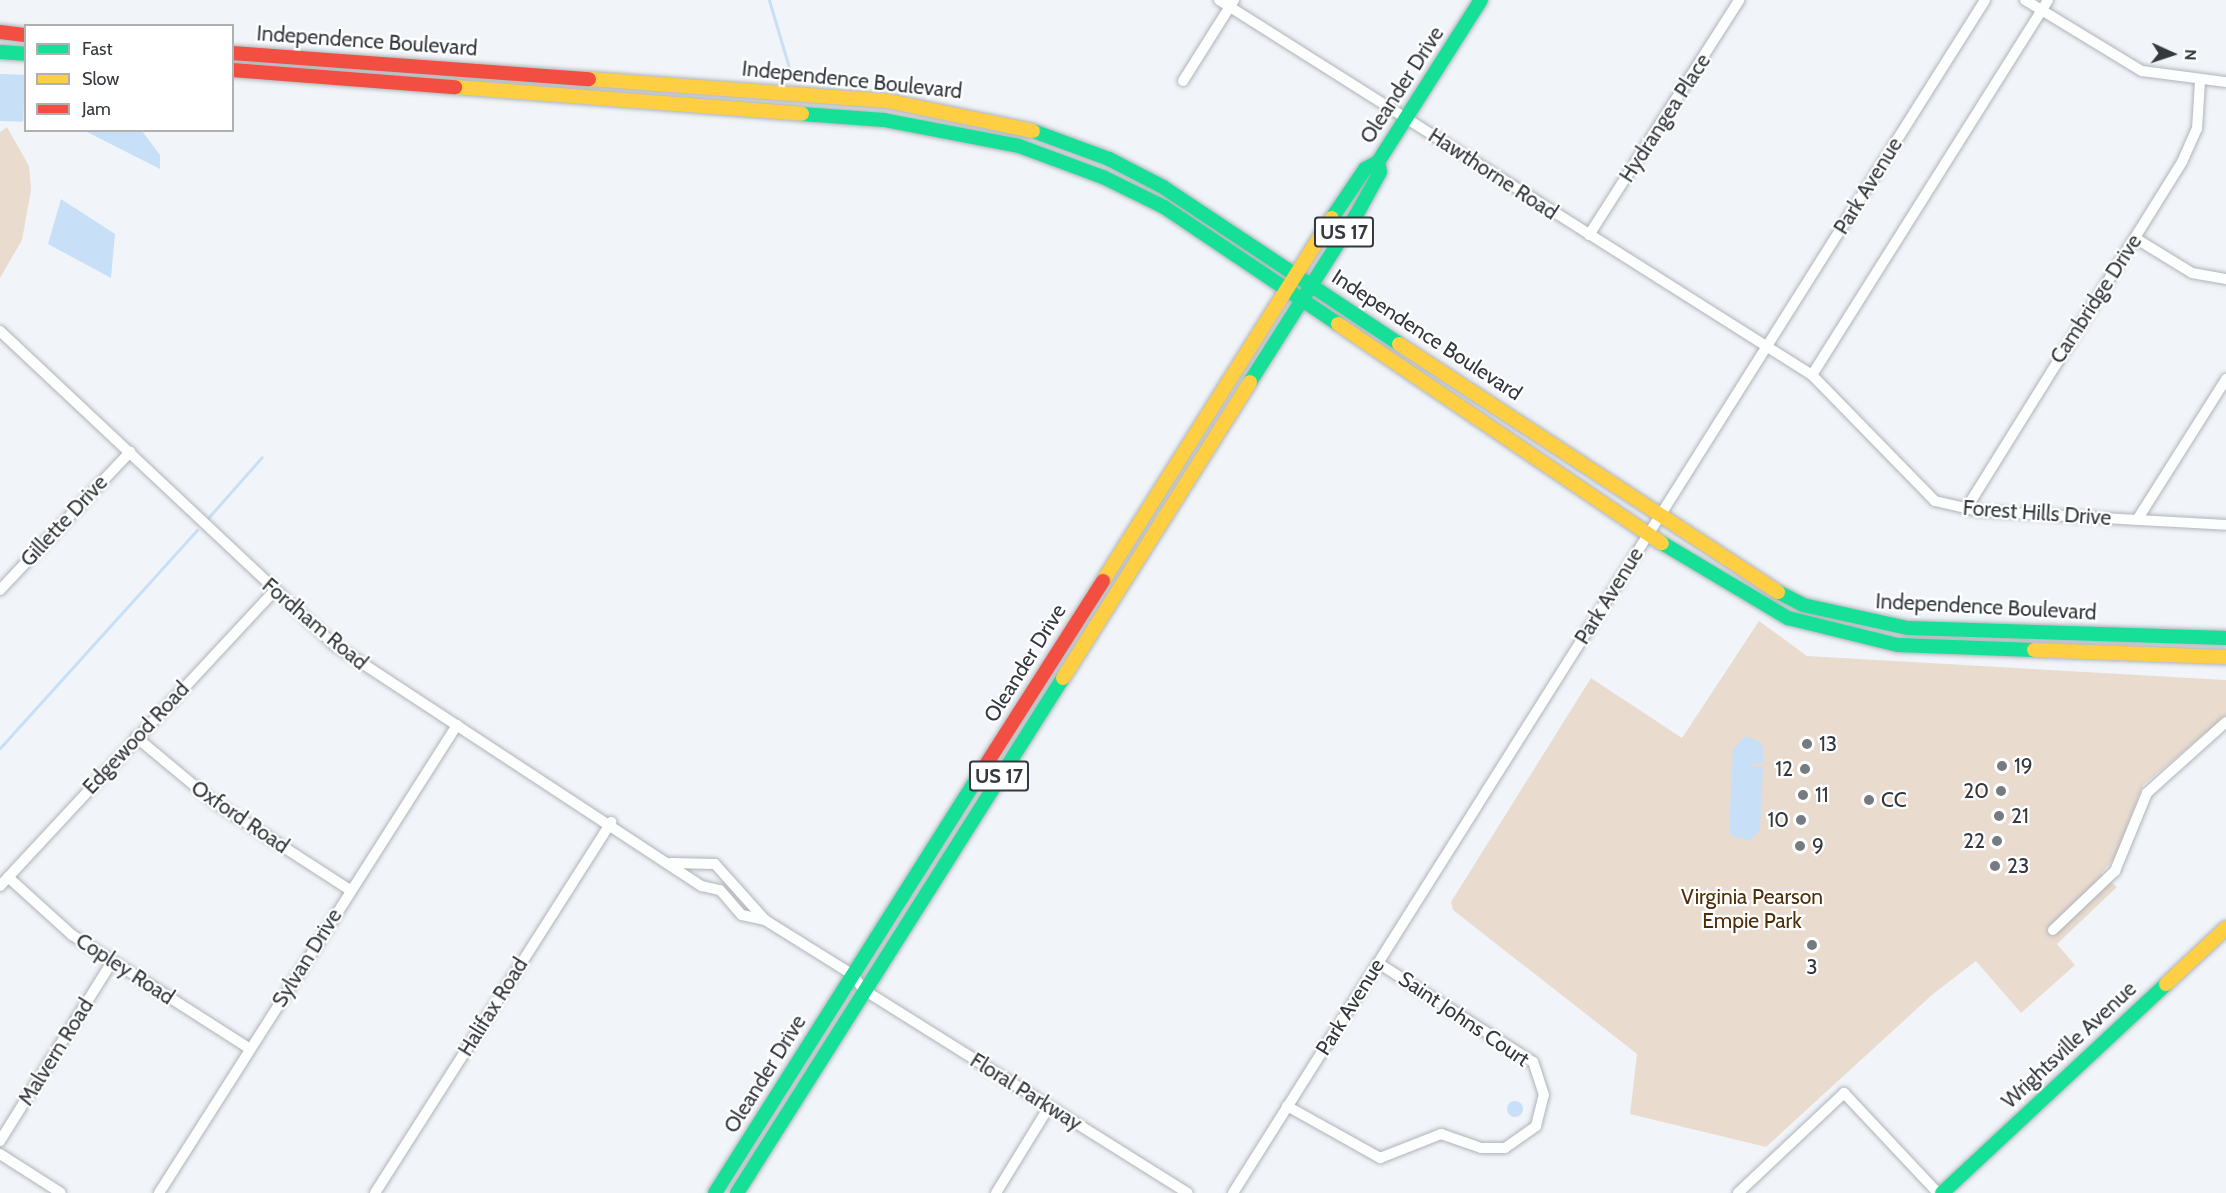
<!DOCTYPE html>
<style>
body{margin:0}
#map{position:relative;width:2226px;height:1193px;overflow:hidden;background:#f1f5fa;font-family:Cabin,sans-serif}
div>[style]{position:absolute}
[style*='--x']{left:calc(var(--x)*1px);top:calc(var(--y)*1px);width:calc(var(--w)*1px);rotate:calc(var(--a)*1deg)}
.green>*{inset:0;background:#eadbcf}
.water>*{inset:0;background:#c8dff8;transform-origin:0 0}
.round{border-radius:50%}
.stream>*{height:3px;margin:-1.5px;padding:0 1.5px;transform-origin:1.5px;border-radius:1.5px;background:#c8dff8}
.roads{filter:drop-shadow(0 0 2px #afb4b9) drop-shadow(0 0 2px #afb4b9)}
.street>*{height:10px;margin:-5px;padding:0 5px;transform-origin:5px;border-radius:5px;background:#fdfefe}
.fast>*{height:14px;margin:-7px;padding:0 7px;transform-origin:7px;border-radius:7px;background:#16e098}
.slow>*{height:14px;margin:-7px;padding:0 7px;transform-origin:7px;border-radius:7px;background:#ffcf43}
.jam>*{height:14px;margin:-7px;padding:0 7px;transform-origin:7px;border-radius:7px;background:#f24e42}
.dots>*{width:16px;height:16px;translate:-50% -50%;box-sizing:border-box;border:3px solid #fff;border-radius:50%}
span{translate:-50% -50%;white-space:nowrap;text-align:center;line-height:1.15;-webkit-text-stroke:4.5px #fff;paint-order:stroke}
.shield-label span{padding:2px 4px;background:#fff;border:2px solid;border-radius:4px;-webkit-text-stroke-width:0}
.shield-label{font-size:20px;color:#34393f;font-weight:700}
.street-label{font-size:21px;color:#34393f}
.poi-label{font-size:21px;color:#34393f}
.left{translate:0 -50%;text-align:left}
.right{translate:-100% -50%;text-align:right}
.park-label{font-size:21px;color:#502e09}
.legend{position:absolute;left:24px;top:24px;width:210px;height:108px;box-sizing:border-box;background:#fff;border:2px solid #aeb0b2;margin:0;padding:8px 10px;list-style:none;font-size:18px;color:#34393f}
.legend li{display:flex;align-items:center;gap:12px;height:30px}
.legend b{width:30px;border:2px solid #aeb0b2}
.north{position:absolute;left:2142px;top:24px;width:60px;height:60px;-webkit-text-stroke:4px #fff;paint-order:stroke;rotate:93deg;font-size:16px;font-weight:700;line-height:24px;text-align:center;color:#34393f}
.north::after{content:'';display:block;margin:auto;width:21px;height:27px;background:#34393f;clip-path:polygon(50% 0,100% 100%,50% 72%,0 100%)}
</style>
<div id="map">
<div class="green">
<i style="clip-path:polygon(7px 127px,29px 166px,31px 190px,22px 240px,0 278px,0 132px)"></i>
<i style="clip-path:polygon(1759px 621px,1807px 656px,2226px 680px,2226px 716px,2143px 785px,2116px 856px,2101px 874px,2117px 887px,2057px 944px,2075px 965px,2021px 1013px,1976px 961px,1933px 994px,1766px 1147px,1630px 1114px,1637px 1054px,1453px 910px,1451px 902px,1591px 678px,1682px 738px)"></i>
</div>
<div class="water">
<i style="left:0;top:74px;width:25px;height:47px;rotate:2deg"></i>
<i style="clip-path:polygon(85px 131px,142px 131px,160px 155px,160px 169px)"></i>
<i style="clip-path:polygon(61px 199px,115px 234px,111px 278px,48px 244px)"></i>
<i style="clip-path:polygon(1745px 736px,1760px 742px,1763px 749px,1763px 763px,1746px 764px,1763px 767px,1760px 830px,1750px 841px,1731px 836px,1729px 828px,1733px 749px)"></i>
<i class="round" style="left:1507px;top:1101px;width:16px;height:16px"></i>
</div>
<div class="stream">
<i style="--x:769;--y:0;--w:74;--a:73.5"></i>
<i style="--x:208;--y:518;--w:81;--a:-48.5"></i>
<i style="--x:0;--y:748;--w:294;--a:-47.9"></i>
</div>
<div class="roads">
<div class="street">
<i style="--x:1219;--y:0;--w:702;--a:32.31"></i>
<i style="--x:1812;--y:375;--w:176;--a:45.7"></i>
<i style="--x:1935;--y:501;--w:44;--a:13.1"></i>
<i style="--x:1978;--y:511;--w:248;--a:3.2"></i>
<i style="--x:2025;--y:0;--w:137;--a:31.3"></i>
<i style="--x:2142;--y:71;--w:85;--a:7.5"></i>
<i style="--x:1183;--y:81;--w:96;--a:-57.8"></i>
<i style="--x:1589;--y:235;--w:279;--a:-57.4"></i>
<i style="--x:2135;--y:238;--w:67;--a:31.6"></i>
<i style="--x:2192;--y:273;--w:35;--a:10"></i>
<i style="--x:0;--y:331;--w:461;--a:43.2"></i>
<i style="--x:336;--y:646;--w:438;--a:33.3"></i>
<i style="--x:702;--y:886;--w:18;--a:13"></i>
<i style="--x:720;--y:890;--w:33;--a:49"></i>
<i style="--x:742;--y:915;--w:24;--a:12"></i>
<i style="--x:1812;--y:375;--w:443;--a:-57.8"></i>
<i style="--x:1966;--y:509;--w:409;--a:-58.1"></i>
<i style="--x:2182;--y:162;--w:36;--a:-66"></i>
<i style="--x:2197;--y:129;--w:48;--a:-86.4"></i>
<i style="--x:2137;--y:520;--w:167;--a:-57.7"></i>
<i style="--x:0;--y:590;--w:190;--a:-46.7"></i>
<i style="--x:136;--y:737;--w:102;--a:39.8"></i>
<i style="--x:214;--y:802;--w:162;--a:32.9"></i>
<i style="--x:671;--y:863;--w:44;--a:1.3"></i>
<i style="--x:715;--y:864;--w:75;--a:48.2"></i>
<i style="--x:765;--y:920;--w:104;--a:32"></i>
<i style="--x:853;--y:975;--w:19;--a:54"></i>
<i style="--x:864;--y:990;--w:382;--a:32.1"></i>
<i style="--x:8;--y:877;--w:86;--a:42.2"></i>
<i style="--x:72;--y:935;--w:211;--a:32.6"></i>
<i style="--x:0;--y:886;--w:403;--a:-47.1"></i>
<i style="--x:2053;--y:930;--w:86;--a:-43.6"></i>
<i style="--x:2115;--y:871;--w:84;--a:-67.7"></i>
<i style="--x:2147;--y:793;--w:106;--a:-41.9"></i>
<i style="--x:1287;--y:1106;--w:107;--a:29.2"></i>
<i style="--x:1380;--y:1158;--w:66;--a:-21.5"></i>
<i style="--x:1441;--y:1134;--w:42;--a:19.3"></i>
<i style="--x:1481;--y:1148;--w:24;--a:0"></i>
<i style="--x:1505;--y:1148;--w:38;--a:-35"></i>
<i style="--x:1536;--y:1126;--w:32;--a:-76"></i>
<i style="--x:1544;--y:1095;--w:35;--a:-108"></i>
<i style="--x:1533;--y:1062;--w:184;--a:-147.4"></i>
<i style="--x:0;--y:1141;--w:211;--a:-58"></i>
<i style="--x:0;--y:1154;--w:72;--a:32.6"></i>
<i style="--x:159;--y:1193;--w:555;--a:-57.51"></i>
<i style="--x:375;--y:1193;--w:440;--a:-57.5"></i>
<i style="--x:996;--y:1193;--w:101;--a:-58.4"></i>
<i style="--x:1233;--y:1193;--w:1410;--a:-57.77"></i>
<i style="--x:1738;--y:1193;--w:146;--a:-43.3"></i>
<i style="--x:1844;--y:1093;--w:137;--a:46.8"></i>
</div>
<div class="fast">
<i style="--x:0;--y:52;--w:26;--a:4"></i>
<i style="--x:802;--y:114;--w:82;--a:4.2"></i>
<i style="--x:884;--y:120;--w:137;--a:10.9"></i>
<i style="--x:1019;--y:146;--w:90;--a:20.3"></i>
<i style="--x:1103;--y:177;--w:68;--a:26.2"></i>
<i style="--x:1164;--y:207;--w:210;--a:33.9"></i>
<i style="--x:1033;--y:131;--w:81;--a:20.2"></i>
<i style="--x:1109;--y:159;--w:61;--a:27.4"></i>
<i style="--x:1163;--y:187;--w:283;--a:33.6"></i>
<i style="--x:1332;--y:218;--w:59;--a:-56"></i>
<i style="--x:1365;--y:169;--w:15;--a:-28"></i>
<i style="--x:1378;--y:162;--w:192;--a:-57.6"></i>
<i style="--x:1250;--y:382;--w:204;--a:-57.6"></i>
<i style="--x:1359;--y:210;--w:43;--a:-61.1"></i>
<i style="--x:1380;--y:172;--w:10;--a:-101"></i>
<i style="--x:1662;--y:543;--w:147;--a:30.8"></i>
<i style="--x:1788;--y:618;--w:113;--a:13.8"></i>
<i style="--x:1898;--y:645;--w:136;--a:2.1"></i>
<i style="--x:1778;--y:592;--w:28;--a:27"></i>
<i style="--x:1803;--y:605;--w:107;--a:12.4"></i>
<i style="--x:1908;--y:628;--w:318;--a:1.8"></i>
<i style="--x:715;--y:1193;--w:496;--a:-57.7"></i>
<i style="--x:737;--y:1193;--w:610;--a:-57.67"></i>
<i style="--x:1942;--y:1193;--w:306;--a:-43"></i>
</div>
<div class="slow">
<i style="--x:589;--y:79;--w:300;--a:4.2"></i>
<i style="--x:888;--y:101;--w:148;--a:11.7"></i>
<i style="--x:455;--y:87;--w:348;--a:4.4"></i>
<i style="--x:1338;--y:324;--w:391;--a:34.1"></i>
<i style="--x:1399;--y:344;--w:453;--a:33.2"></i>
<i style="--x:1103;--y:581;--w:429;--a:-57.8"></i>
<i style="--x:2034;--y:650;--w:192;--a:2.1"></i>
<i style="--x:1063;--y:678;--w:350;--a:-57.7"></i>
<i style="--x:2166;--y:984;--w:82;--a:-43"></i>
</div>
<div class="jam">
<i style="--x:0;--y:32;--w:26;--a:7"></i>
<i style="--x:232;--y:53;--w:358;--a:4.2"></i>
<i style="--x:232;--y:70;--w:224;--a:4.4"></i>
<i style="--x:980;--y:774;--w:229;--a:-57.5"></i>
</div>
</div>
<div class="dots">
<i style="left:1807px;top:744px;background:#767b80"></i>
<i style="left:2002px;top:766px;background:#767b80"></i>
<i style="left:1805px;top:769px;background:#767b80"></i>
<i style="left:2001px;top:791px;background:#767b80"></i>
<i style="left:1803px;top:795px;background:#767b80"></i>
<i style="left:1869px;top:800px;background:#767b80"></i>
<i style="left:1999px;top:816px;background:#767b80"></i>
<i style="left:1801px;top:820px;background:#767b80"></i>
<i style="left:1997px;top:841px;background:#767b80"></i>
<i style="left:1800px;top:846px;background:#767b80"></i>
<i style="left:1995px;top:866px;background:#767b80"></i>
<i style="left:1812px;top:945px;background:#767b80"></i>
</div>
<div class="shield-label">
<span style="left:1344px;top:232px">US 17</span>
<span style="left:999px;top:776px">US 17</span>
</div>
<div class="street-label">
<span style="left:367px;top:41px;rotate:4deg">Independence Boulevard</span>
<span style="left:852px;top:80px;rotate:6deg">Independence Boulevard</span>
<span style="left:1402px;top:85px;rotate:-57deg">Oleander Drive</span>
<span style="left:1665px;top:118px;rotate:-57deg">Hydrangea Place</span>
<span style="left:1493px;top:174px;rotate:33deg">Hawthorne Road</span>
<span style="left:1868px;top:186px;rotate:-58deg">Park Avenue</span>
<span style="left:2096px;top:299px;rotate:-57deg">Cambridge Drive</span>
<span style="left:1427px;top:335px;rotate:33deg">Independence Boulevard</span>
<span style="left:2037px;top:513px;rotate:4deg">Forest Hills Drive</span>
<span style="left:64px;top:521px;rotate:-47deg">Gillette Drive</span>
<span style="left:1609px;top:596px;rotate:-58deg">Park Avenue</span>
<span style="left:1986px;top:607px;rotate:3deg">Independence Boulevard</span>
<span style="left:315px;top:624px;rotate:40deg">Fordham Road</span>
<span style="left:1025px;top:663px;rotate:-58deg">Oleander Drive</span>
<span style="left:136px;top:738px;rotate:-47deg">Edgewood Road</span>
<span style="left:240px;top:817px;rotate:34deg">Oxford Road</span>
<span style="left:307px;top:958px;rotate:-58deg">Sylvan Drive</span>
<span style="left:125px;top:969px;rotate:33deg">Copley Road</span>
<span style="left:493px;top:1007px;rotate:-58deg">Halifax Road</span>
<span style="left:1350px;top:1007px;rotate:-58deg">Park Avenue</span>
<span style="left:1464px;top:1019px;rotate:34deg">Saint Johns Court</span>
<span style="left:2069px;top:1045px;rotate:-43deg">Wrightsville Avenue</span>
<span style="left:56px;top:1052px;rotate:-58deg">Malvern Road</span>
<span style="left:765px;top:1074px;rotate:-58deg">Oleander Drive</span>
<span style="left:1026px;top:1092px;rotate:32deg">Floral Parkway</span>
</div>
<div class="poi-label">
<span class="left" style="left:1819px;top:744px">13</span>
<span class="left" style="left:2014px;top:766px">19</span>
<span class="right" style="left:1793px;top:769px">12</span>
<span class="right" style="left:1989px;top:791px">20</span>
<span class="left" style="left:1815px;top:795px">11</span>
<span class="left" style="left:1881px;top:800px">CC</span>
<span class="left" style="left:2011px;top:816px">21</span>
<span class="right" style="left:1789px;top:820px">10</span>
<span class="right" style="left:1985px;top:841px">22</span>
<span class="left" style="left:1812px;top:846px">9</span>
<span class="left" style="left:2007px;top:866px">23</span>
<span style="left:1812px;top:967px">3</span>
</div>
<div class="park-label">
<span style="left:1752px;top:909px">Virginia Pearson<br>Empie Park</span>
</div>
<ul class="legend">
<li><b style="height:8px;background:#16e098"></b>Fast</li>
<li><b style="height:8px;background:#ffcf43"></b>Slow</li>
<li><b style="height:8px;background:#f24e42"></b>Jam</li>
</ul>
<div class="north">N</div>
</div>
